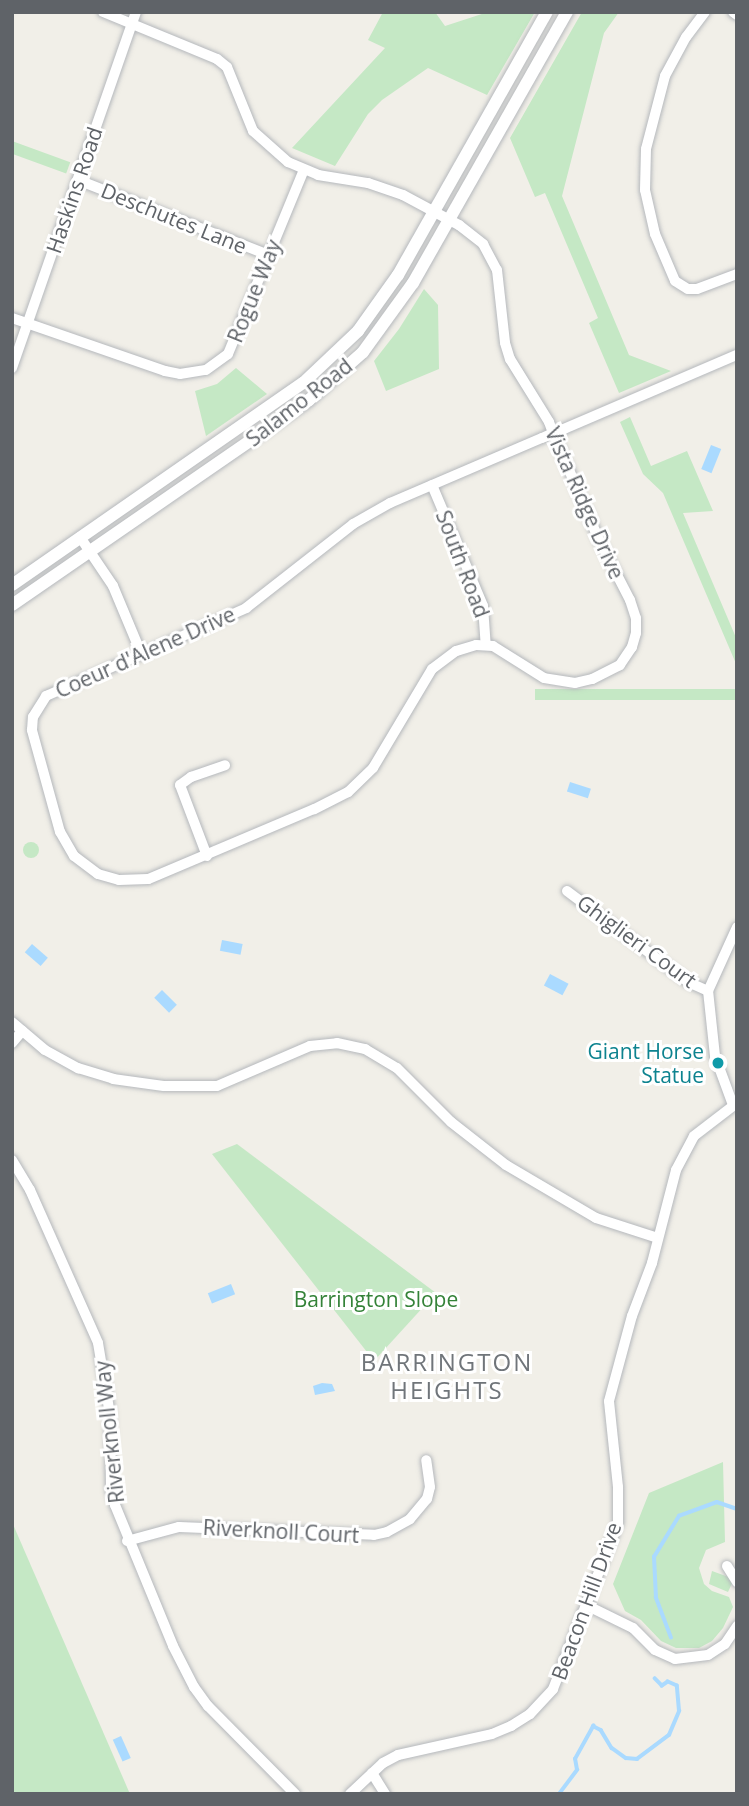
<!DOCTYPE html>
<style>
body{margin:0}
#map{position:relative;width:749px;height:1806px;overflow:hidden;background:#f1efe8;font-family:"Open Sans",sans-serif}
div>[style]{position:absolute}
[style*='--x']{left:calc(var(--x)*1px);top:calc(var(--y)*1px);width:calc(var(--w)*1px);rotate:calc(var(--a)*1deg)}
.green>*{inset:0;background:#c5e8c5;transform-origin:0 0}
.round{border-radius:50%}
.water>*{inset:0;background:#aadaff;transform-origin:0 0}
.stream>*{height:3.5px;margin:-1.75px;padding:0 1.75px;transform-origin:1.75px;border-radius:1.75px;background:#aadaff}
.roads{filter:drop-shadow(0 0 2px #b5b8bc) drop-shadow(0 0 2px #b5b8bc)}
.minor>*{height:10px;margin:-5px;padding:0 5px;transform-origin:5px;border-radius:5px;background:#fff}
.secondary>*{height:12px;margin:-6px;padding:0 6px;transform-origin:6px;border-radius:6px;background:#fff}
.dots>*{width:19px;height:19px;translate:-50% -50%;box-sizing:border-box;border:4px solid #fff;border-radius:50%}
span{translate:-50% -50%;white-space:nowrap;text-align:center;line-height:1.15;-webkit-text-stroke:6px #fff;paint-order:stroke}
.street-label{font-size:21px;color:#5f6368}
.culture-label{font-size:21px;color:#0d838f}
.right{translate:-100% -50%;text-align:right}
.park-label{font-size:21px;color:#348238}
.quarter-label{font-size:24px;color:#70757a;letter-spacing:2px}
.frame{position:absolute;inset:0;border:14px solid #5f6368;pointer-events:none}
</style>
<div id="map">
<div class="green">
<i style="clip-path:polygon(383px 12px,435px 12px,445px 26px,488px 12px,535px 12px,487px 95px,428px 68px,382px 100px,368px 114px,335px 166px,292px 148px,385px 48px,368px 40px)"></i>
<i style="clip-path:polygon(582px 12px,619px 12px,604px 33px,562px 196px,629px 355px,671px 371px,619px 393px,589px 323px,598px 318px,545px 193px,535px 197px,510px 138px)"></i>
<i style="left:12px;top:141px;width:62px;height:12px;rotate:20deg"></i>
<i style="clip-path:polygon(424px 289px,438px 305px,439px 369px,386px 391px,374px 361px,399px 329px)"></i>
<i style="clip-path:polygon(236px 368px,267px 394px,206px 436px,195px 391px,217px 384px)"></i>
<i style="clip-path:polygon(630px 417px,651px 466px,687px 451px,713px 511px,683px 513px,737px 640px,737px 666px,663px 493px,643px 474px,620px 422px)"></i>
<i style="left:737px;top:689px;width:11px;height:202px;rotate:90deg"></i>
<i class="round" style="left:23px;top:842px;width:16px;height:16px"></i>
<i style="clip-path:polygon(237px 1144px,436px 1293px,374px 1361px,212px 1154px)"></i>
<i style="clip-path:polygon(723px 1462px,725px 1542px,706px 1550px,699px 1568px,704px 1584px,712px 1591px,729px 1597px,733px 1607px,723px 1628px,712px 1641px,699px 1648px,676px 1648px,661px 1641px,641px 1620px,625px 1611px,613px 1584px,649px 1493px)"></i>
<i style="clip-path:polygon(12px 1522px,130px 1794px,12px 1794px)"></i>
<i style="clip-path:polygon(712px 1571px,734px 1579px,728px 1592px,709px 1584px)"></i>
</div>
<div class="water">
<i style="left:711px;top:445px;width:11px;height:26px;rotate:22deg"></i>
<i style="left:570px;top:782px;width:22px;height:10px;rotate:18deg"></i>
<i style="left:222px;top:940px;width:21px;height:11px;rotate:11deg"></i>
<i style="left:32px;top:944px;width:21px;height:11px;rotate:41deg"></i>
<i style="left:550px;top:974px;width:21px;height:13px;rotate:28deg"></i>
<i style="left:162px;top:990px;width:21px;height:11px;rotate:45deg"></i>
<i style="left:231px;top:1284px;width:11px;height:25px;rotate:68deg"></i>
<i style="clip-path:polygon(322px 1383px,332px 1384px,335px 1391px,315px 1395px,313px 1386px)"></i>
<i style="left:121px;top:1736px;width:24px;height:9px;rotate:66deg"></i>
</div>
<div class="stream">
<i style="--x:671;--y:1638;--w:43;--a:-110.6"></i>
<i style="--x:656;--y:1598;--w:41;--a:-92.8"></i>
<i style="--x:654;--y:1557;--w:48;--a:-58.6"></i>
<i style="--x:679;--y:1516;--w:40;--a:-20.2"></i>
<i style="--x:717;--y:1502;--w:21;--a:19"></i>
<i style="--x:559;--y:1794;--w:30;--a:-53"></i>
<i style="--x:577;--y:1770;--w:11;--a:-100"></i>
<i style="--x:575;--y:1759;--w:38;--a:-61"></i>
<i style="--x:593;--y:1726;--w:9;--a:27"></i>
<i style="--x:601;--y:1730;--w:21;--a:59"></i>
<i style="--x:612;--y:1748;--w:17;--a:36"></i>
<i style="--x:626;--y:1758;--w:11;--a:5"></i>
<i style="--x:637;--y:1759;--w:40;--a:-37"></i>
<i style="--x:669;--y:1735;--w:26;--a:-67"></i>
<i style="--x:679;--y:1711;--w:25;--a:-95"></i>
<i style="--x:677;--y:1686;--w:10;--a:-156"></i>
<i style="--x:668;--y:1682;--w:7;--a:146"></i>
<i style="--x:662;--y:1686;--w:10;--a:-135"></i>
</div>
<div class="roads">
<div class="minor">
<i style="--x:103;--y:12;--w:123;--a:22.4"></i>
<i style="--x:217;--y:59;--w:13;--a:39"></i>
<i style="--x:227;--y:67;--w:69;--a:67.9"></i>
<i style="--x:253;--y:131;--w:47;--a:41.5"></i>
<i style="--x:288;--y:162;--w:33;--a:23"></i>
<i style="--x:318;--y:175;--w:51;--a:9.1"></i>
<i style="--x:368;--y:183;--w:37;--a:19"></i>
<i style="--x:403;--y:195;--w:64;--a:28.2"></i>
<i style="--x:459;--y:225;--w:31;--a:38"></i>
<i style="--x:483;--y:244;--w:30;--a:62"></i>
<i style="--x:497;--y:270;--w:73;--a:83.7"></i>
<i style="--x:505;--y:343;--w:17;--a:73"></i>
<i style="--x:510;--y:359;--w:74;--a:58.2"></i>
<i style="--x:549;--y:422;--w:12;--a:70"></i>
<i style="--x:553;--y:433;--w:12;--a:66"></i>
<i style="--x:558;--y:444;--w:102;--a:66.9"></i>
<i style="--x:598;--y:538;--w:70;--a:62.7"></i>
<i style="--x:630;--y:600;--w:19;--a:72"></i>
<i style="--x:636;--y:618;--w:15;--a:90"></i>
<i style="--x:636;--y:633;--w:15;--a:106"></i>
<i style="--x:632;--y:647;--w:22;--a:124"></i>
<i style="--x:620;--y:665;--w:31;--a:153"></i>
<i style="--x:592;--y:679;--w:17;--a:167"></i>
<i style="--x:575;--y:683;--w:31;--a:-171"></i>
<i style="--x:544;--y:678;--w:60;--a:-147.9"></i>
<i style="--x:493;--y:646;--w:17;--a:-177"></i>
<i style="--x:476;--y:645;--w:21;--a:163"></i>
<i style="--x:456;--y:651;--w:30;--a:143"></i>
<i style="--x:432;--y:669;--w:115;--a:120.8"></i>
<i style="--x:373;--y:768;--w:35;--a:136"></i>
<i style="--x:348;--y:792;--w:38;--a:153"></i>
<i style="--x:314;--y:809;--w:180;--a:157.1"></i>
<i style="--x:148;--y:879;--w:29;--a:178"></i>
<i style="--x:119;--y:880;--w:22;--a:-164"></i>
<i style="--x:98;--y:874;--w:30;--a:-143"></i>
<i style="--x:74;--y:856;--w:28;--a:-120"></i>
<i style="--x:60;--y:832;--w:106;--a:-105.4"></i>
<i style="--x:32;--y:730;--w:13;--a:-86"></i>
<i style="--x:33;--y:717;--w:25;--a:-58"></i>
<i style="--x:46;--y:696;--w:219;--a:-23.7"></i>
<i style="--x:246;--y:608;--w:136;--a:-38.1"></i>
<i style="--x:353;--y:524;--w:43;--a:-29.6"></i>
<i style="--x:390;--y:503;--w:165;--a:-23.2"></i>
<i style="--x:542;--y:438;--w:12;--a:-24"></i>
<i style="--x:553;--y:433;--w:12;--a:-20"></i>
<i style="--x:564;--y:429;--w:188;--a:-23.2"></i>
<i style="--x:705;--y:12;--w:31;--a:127"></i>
<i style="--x:686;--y:37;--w:44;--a:118.3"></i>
<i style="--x:665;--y:76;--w:75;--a:104.6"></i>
<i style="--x:646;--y:149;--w:41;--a:91.4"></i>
<i style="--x:645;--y:190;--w:45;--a:77.2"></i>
<i style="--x:655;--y:234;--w:51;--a:66.9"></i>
<i style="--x:675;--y:281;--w:15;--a:32"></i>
<i style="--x:688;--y:289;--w:9;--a:0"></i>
<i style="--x:697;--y:289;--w:43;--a:-20.6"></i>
<i style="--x:733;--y:12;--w:5;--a:37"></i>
<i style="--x:78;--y:180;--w:204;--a:21.5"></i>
<i style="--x:12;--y:318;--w:162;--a:19.1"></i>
<i style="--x:165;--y:371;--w:15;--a:11"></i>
<i style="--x:180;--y:374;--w:26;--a:-9"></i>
<i style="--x:206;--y:370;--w:27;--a:-36"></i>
<i style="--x:228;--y:354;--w:199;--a:-67.6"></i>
<i style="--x:12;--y:368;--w:377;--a:-70.8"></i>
<i style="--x:432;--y:485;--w:131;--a:67.1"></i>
<i style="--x:483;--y:606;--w:39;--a:86"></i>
<i style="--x:80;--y:537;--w:59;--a:56"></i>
<i style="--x:113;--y:586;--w:73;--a:67.3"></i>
<i style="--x:207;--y:856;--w:76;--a:-110.8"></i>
<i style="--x:180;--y:785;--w:14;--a:-36"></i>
<i style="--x:191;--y:777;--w:36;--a:-19"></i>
<i style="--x:567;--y:891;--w:151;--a:36.9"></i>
<i style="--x:688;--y:982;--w:22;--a:24"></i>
<i style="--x:12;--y:1022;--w:43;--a:40.3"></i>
<i style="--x:45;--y:1050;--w:38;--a:29"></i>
<i style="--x:78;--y:1068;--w:37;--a:17"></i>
<i style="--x:113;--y:1079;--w:51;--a:7.8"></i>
<i style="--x:164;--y:1086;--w:53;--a:0"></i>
<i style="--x:217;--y:1086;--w:101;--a:-23.3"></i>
<i style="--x:310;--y:1046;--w:27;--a:-6"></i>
<i style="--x:337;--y:1043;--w:29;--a:12"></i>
<i style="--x:365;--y:1049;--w:37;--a:31"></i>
<i style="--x:397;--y:1068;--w:76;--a:45"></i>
<i style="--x:451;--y:1122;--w:70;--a:38"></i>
<i style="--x:506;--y:1165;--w:104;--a:30.5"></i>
<i style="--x:596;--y:1218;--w:65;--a:17.9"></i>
<i style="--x:12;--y:1043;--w:16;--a:-50"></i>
<i style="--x:733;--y:1105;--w:52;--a:-110.2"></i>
<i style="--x:715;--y:1056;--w:65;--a:-96.1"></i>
<i style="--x:708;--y:991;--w:70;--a:-65.6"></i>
<i style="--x:12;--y:1160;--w:35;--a:59"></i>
<i style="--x:30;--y:1190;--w:167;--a:66"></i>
<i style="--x:98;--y:1343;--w:73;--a:80.5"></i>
<i style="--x:110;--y:1415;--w:75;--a:89.2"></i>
<i style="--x:111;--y:1490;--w:16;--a:75"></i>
<i style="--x:115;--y:1505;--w:152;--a:67.6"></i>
<i style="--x:173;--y:1646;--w:46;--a:62.9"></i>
<i style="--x:194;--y:1687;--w:24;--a:54"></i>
<i style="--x:208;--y:1706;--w:124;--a:45.3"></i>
<i style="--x:127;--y:1541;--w:54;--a:-15.1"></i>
<i style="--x:179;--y:1527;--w:195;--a:2.3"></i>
<i style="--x:374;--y:1535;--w:13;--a:-13"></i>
<i style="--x:387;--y:1532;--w:26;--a:-29"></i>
<i style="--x:410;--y:1519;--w:26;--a:-50"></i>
<i style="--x:427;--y:1499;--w:12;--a:-76"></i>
<i style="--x:430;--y:1487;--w:27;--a:-98"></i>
<i style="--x:727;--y:1566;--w:19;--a:58"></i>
<i style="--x:588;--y:1606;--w:50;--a:26.1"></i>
<i style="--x:633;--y:1628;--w:31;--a:45"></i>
<i style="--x:655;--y:1650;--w:22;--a:24"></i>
<i style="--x:675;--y:1659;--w:33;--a:-7"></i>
<i style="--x:708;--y:1655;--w:20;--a:-33"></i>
<i style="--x:725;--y:1644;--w:22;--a:-56"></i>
<i style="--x:372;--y:1773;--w:25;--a:58"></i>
<i style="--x:350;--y:1794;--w:45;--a:-43.2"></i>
<i style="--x:383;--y:1763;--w:17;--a:-28"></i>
<i style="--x:398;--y:1755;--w:96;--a:-12.6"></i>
<i style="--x:492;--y:1734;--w:21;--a:-23"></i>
<i style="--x:511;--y:1726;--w:22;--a:-32"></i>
<i style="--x:530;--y:1714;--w:34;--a:-47"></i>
<i style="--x:553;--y:1689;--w:178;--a:-68.6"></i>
<i style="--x:618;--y:1523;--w:36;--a:-90"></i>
<i style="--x:618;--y:1487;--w:86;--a:-96"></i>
<i style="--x:609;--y:1401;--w:88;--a:-74.9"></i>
<i style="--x:632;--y:1316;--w:57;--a:-69.3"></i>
<i style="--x:652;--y:1263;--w:96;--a:-75.5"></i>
<i style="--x:676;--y:1170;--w:38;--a:-62"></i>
<i style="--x:694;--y:1136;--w:54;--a:-37.5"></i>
</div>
<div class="secondary">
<i style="--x:12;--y:585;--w:354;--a:-34.8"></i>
<i style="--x:303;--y:383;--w:76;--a:-43.4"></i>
<i style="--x:358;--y:331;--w:69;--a:-54.5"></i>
<i style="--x:398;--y:275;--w:302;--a:-60.5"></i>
<i style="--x:12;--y:605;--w:361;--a:-34.6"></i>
<i style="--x:309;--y:400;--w:72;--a:-41.6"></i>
<i style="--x:363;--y:352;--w:85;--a:-54.1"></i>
<i style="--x:413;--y:283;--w:312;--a:-60.4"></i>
</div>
</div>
<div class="dots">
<i style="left:718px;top:1063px;background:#0f9aa8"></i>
</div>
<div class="street-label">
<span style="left:74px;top:190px;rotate:-71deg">Haskins Road</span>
<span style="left:174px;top:218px;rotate:22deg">Deschutes Lane</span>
<span style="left:254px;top:291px;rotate:-68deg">Rogue Way</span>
<span style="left:299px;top:402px;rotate:-38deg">Salamo Road</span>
<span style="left:585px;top:503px;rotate:66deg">Vista Ridge Drive</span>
<span style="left:463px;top:564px;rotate:69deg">South Road</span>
<span style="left:145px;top:652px;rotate:-24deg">Coeur d'Alene Drive</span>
<span style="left:637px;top:941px;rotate:36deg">Ghiglieri Court</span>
<span style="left:109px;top:1432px;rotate:-96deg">Riverknoll Way</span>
<span style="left:281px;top:1531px;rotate:3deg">Riverknoll Court</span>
<span style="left:586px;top:1601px;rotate:-70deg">Beacon Hill Drive</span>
</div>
<div class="culture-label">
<span class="right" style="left:704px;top:1063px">Giant Horse<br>Statue</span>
</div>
<div class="park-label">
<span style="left:376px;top:1299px">Barrington Slope</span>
</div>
<div class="quarter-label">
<span style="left:447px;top:1376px">BARRINGTON<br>HEIGHTS</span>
</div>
<div class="frame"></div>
</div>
